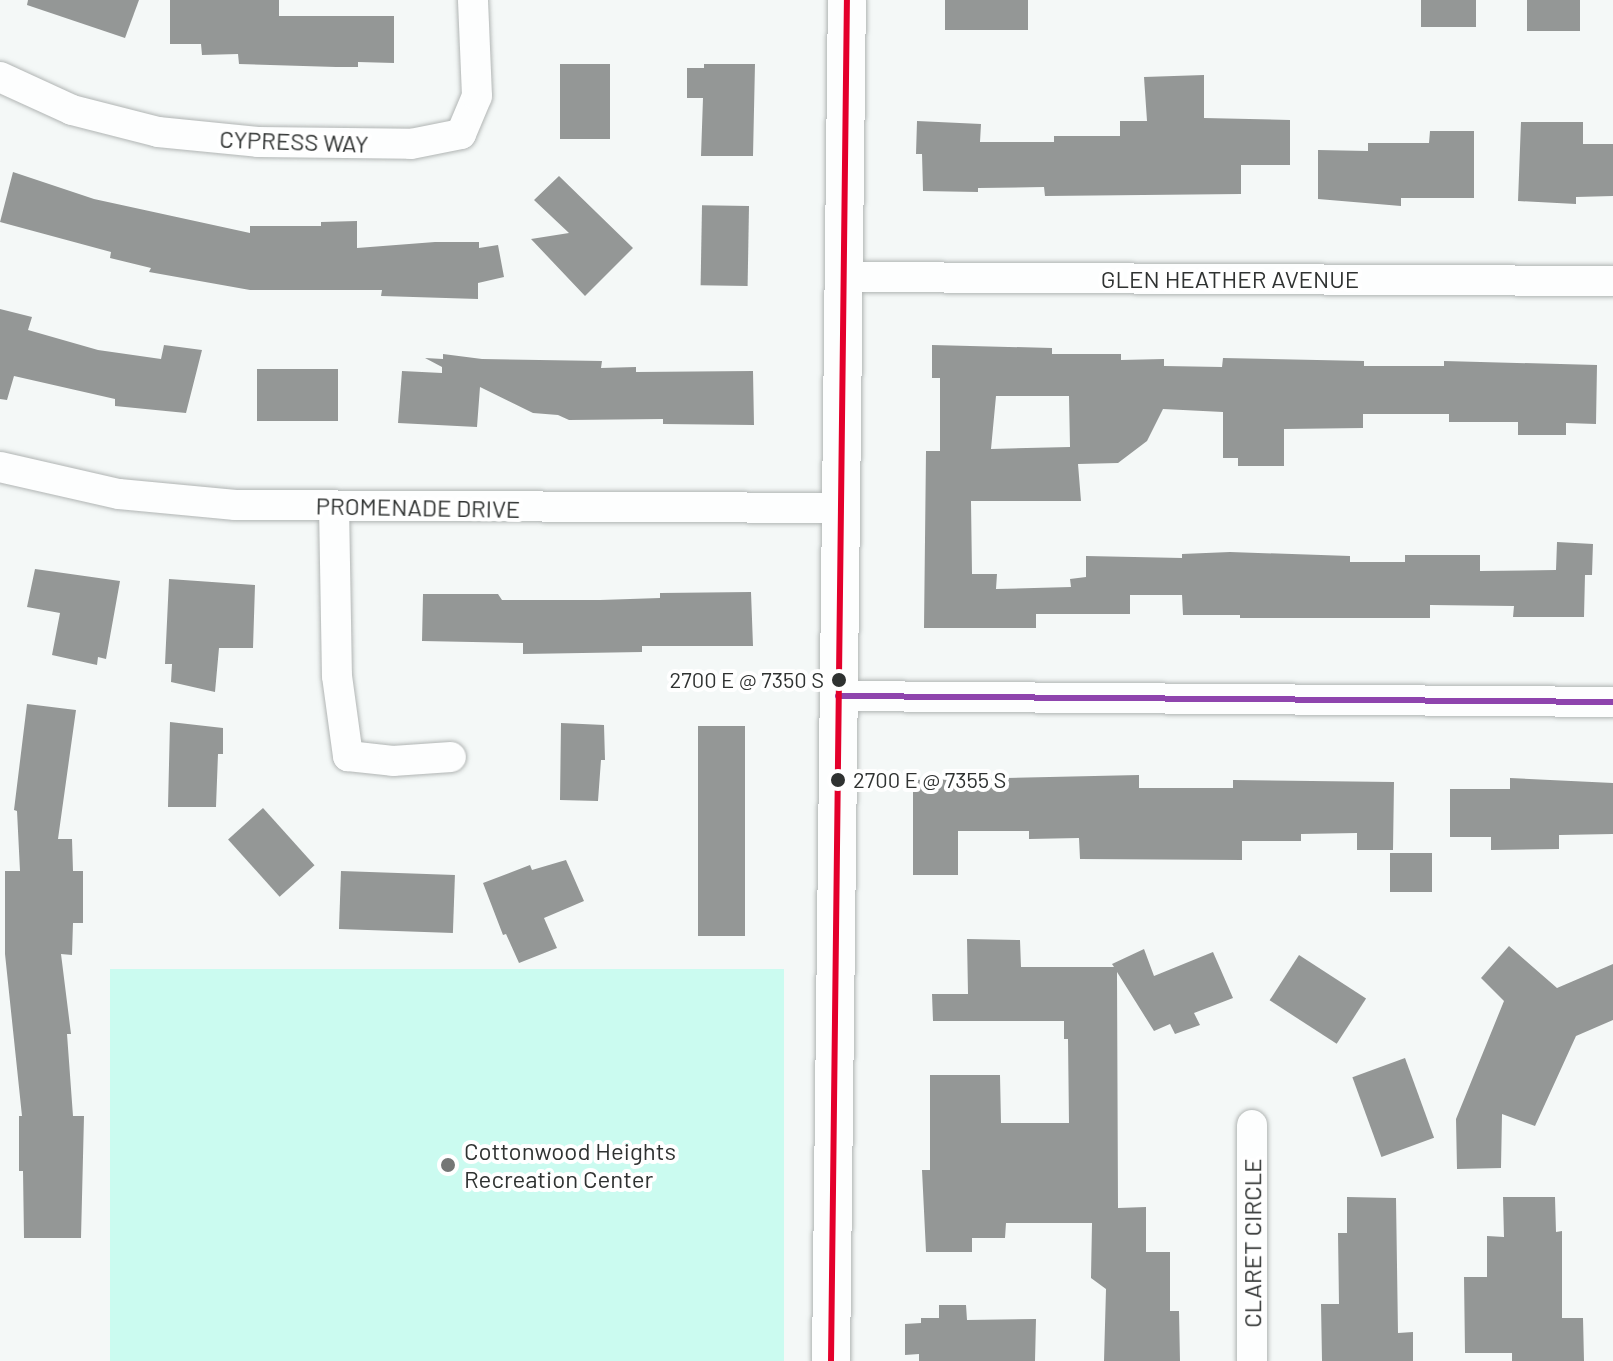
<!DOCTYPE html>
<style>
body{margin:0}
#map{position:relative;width:1613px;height:1361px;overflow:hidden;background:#f4f8f7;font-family:Barlow,sans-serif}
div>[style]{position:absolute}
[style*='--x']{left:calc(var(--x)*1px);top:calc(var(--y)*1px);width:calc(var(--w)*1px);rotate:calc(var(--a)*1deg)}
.green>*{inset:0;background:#cbfbf0;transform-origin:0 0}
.building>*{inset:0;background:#949796;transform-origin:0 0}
.roads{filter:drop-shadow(0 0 2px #b1b5b4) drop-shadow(0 0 2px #b1b5b4)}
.minor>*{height:30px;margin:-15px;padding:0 15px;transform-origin:15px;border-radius:15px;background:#fdfefe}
.tertiary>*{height:38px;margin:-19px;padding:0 19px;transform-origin:19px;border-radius:19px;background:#fdfefe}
.bus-1>*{height:6px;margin:-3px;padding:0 3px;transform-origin:3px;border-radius:3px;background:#8e44ad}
.bus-2>*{height:6px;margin:-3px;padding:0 3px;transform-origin:3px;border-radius:3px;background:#e4002b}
.dots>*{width:22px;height:22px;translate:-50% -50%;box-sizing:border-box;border:4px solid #fff;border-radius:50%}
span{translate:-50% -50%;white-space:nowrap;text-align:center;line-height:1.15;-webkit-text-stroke:8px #fff;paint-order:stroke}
.bus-label{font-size:22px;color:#2f3231}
.right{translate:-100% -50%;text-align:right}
.left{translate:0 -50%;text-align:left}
.street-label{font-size:24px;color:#2f3231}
.poi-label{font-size:24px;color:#2f3231}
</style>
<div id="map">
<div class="green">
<i style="left:110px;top:969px;width:674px;height:392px"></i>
</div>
<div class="building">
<i style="clip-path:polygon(28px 0,139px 0,125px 38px,27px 5px)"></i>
<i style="clip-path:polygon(170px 0,279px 0,279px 16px,394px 16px,394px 63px,358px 62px,358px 67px,336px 67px,239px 64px,238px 54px,202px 55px,201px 44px,170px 44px)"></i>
<i style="left:945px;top:0;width:83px;height:30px"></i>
<i style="left:1421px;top:0;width:55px;height:27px"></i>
<i style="left:1527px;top:0;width:53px;height:31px"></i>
<i style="left:560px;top:64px;width:50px;height:75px"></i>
<i style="clip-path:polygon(704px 64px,755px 64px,753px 156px,701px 156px,703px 98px,687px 98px,687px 68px,704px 68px)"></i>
<i style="clip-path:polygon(1204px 75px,1204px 118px,1290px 120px,1290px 165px,1241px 165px,1241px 194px,1045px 196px,1044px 187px,978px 188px,978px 192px,923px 191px,922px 154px,916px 154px,917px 121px,981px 124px,980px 142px,1054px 142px,1054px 136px,1120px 136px,1120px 121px,1147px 121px,1144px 77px)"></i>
<i style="clip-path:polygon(1521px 122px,1583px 122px,1583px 144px,1613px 144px,1613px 196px,1576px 197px,1576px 204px,1518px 201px)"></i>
<i style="clip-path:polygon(1430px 131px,1474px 131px,1474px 198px,1401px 198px,1401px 206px,1318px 199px,1318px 150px,1368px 151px,1368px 143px,1429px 143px)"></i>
<i style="clip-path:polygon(13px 172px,94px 199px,250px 233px,250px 226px,321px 226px,321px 222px,357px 221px,357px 248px,435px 242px,479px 242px,479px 248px,498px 245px,504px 277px,478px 283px,478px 299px,381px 296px,382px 290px,250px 290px,149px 272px,151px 268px,110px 258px,111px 252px,0 222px)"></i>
<i style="clip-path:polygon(559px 176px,633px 248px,585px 296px,531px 239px,569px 233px,534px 200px)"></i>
<i style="left:749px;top:206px;width:80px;height:47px;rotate:91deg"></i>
<i style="clip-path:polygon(0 309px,32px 317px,28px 330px,98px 350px,161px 359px,164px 345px,202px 350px,186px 413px,115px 406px,115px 399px,14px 376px,7px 400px,0 399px)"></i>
<i style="clip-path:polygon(evenodd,932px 345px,1052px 348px,1052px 354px,1121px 354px,1121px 360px,1164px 359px,1164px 366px,1222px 367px,1223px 358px,1364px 361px,1364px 366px,1444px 366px,1444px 361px,1597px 365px,1596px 424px,1566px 423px,1566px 435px,1518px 435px,1518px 422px,1449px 422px,1449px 414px,1363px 414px,1363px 428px,1284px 429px,1284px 466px,1238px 466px,1238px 458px,1223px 458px,1223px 412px,1163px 409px,1147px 441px,1118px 463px,1078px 464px,1081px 501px,971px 501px,972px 574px,997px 574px,996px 589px,1071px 587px,1070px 579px,1086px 577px,1086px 556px,1182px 558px,1182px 554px,1230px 552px,1350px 556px,1350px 562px,1405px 562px,1405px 555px,1480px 555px,1480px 571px,1556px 570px,1557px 542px,1593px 544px,1592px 575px,1585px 575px,1584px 617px,1513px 617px,1514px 606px,1430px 605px,1430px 618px,1240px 618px,1240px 615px,1183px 615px,1182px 595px,1130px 595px,1130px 614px,1036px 614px,1036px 628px,924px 628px,926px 451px,940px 451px,940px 378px,932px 378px,932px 345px,996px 396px,1069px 396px,1070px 447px,991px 449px,996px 396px)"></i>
<i style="clip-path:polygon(443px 354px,482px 359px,602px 361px,601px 368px,636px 367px,636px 372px,753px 371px,754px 425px,663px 424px,663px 419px,569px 420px,558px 415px,533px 413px,480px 387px,477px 427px,398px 423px,402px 371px,442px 373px,442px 367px,425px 358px,443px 359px)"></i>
<i style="left:257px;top:369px;width:81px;height:52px"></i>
<i style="clip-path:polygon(35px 569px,120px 581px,106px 659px,98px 657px,97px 665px,52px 655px,60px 613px,27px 607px)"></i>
<i style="clip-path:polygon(169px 579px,255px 585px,253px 648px,219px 648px,215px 692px,171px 682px,172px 664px,165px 664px)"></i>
<i style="clip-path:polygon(751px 592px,753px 646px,642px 646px,642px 652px,523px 654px,523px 643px,422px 641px,423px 594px,498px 594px,502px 600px,600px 600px,660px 598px,660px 593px)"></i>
<i style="clip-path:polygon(27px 704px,76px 710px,58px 839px,72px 839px,73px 871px,83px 871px,83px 923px,73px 923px,72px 955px,61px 954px,71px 1034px,67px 1034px,73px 1116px,84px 1116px,81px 1238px,24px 1238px,23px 1171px,19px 1171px,19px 1116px,22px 1116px,5px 954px,5px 871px,20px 871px,17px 811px,14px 810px)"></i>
<i style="clip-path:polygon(170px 722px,223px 728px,223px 754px,218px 754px,216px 807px,168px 807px)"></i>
<i style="clip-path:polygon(561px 723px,604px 725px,605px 760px,601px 760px,598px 801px,560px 800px)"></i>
<i style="left:698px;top:726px;width:47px;height:210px"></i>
<i style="clip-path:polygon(1139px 775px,1139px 788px,1233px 788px,1233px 780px,1394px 782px,1393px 850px,1357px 850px,1357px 833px,1301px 834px,1301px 841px,1242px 841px,1242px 860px,1080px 859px,1079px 838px,1029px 839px,1029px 831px,958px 831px,958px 875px,913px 875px,913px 780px)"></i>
<i style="clip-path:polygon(1510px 778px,1613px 783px,1613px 834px,1559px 835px,1559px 849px,1491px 850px,1491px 837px,1450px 837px,1450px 789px,1510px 789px)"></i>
<i style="left:263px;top:808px;width:77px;height:47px;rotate:48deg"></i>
<i style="left:1390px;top:853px;width:42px;height:39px"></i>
<i style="clip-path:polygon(566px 860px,584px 901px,544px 918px,557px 948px,519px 963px,506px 934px,503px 935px,483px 883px,530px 865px,532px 870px)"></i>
<i style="left:341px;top:871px;width:114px;height:58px;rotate:2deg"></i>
<i style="clip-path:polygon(967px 939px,1020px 940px,1021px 967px,1114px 967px,1112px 964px,1144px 949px,1154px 976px,1213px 952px,1233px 998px,1194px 1013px,1200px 1025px,1175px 1034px,1170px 1024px,1154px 1031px,1117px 972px,1118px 1208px,1146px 1207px,1146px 1252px,1170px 1252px,1170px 1311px,1179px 1311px,1180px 1361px,1104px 1361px,1106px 1289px,1091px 1278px,1092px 1223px,1006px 1223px,1005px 1238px,972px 1238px,972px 1252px,926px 1252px,922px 1170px,930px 1170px,930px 1075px,1000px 1075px,1001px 1123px,1069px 1123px,1068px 1039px,1064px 1039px,1064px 1021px,933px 1021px,932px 994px,968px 994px)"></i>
<i style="clip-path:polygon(1509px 946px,1557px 988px,1613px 964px,1613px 1020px,1576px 1036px,1535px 1126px,1502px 1114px,1501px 1168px,1457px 1169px,1456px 1119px,1504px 1001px,1481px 978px)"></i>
<i style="left:1299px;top:955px;width:80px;height:54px;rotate:33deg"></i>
<i style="left:1405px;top:1058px;width:85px;height:56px;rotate:70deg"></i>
<i style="clip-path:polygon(1347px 1197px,1396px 1198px,1398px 1333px,1413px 1332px,1413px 1361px,1322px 1361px,1321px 1304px,1339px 1304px,1338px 1233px,1347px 1233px)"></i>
<i style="clip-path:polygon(1503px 1197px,1555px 1197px,1556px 1232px,1562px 1231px,1562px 1318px,1583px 1318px,1584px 1361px,1512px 1361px,1512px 1353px,1465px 1353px,1464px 1277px,1487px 1277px,1487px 1236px,1504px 1237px)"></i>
<i style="clip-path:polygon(939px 1305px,966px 1305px,967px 1320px,1036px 1319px,1035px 1361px,919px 1361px,919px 1354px,905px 1355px,905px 1324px,921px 1323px,921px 1318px,939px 1318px)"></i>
</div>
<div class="roads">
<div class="minor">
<i style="--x:0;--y:77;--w:79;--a:24.6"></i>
<i style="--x:72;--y:110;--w:89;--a:14.3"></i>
<i style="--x:158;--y:132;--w:100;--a:5.7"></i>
<i style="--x:258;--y:142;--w:153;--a:0.7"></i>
<i style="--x:411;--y:144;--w:51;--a:-11.3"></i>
<i style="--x:461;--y:134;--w:41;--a:-67.2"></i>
<i style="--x:477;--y:96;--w:96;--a:-92.4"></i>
<i style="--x:846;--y:277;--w:767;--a:0.3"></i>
<i style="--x:0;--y:467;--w:122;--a:12.8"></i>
<i style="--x:119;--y:494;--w:117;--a:5.4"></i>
<i style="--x:235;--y:505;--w:605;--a:0.28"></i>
<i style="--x:334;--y:506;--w:170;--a:89"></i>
<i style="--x:337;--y:676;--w:81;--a:82.2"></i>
<i style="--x:348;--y:756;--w:45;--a:6.3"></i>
<i style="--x:393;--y:761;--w:58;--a:-3.9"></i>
<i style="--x:838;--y:696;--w:775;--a:0.44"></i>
<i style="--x:1252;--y:1125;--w:236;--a:90"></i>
</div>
<div class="tertiary">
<i style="--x:831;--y:1361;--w:1361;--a:-89.33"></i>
</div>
</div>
<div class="bus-1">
<i style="--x:838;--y:696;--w:775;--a:0.44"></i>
</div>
<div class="bus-2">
<i style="--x:831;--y:1361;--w:1361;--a:-89.33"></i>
</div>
<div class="dots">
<i style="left:839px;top:680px;background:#2f3231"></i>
<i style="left:838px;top:780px;background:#2f3231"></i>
<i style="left:448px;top:1165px;background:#747776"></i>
</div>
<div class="bus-label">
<span class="right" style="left:824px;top:680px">2700 E @ 7350 S</span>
<span class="left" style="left:853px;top:780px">2700 E @ 7355 S</span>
</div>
<div class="street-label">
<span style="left:294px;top:141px;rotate:2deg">CYPRESS WAY</span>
<span style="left:1230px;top:279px">GLEN HEATHER AVENUE</span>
<span style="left:418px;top:507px;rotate:1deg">PROMENADE DRIVE</span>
<span style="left:1252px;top:1243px;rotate:-90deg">CLARET CIRCLE</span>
</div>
<div class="poi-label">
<span class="left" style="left:464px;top:1165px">Cottonwood Heights<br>Recreation Center</span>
</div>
</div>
